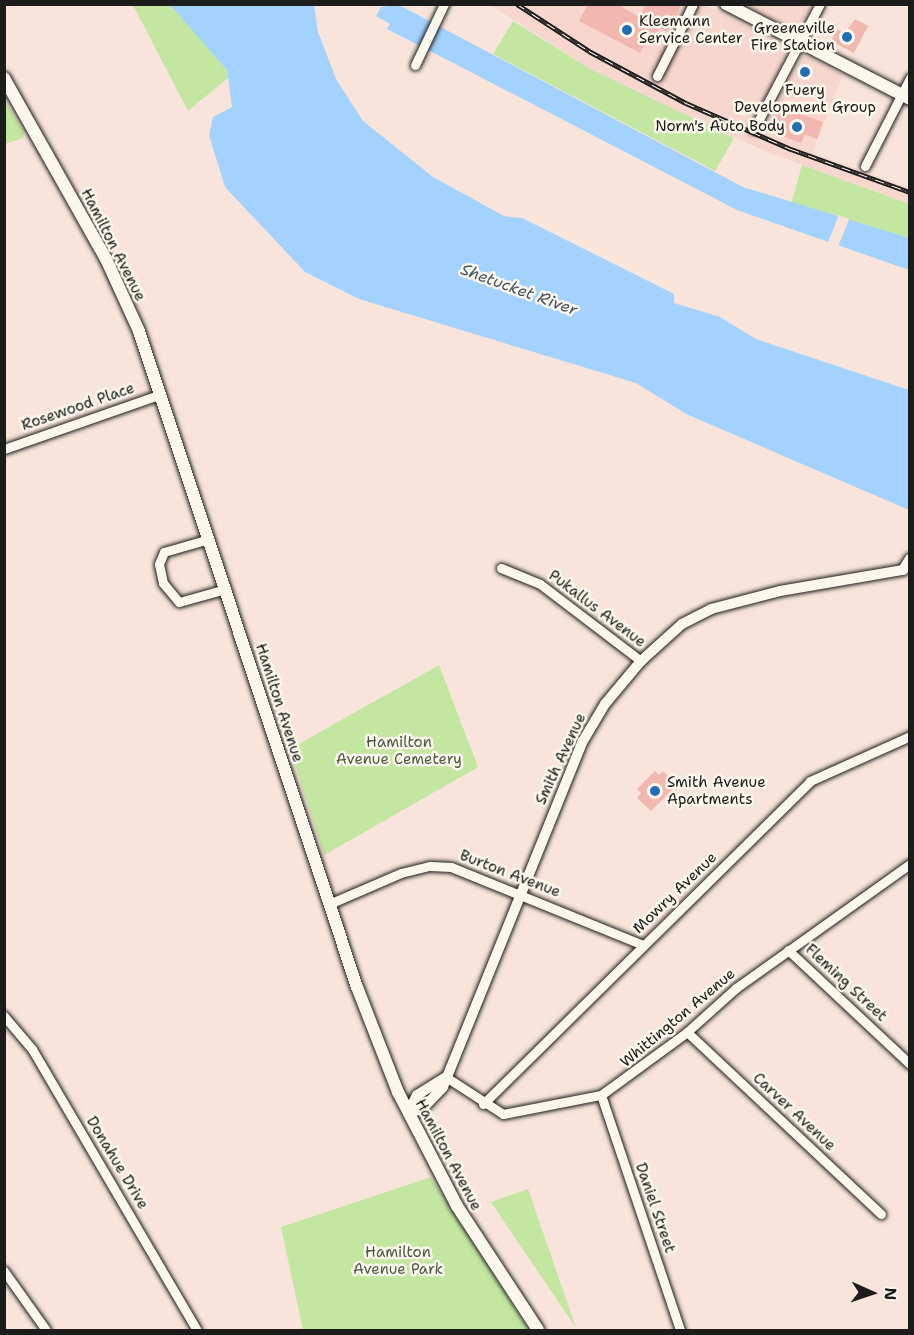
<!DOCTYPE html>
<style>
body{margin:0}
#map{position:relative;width:914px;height:1335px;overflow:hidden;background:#f8e4da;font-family:"Shantell Sans",sans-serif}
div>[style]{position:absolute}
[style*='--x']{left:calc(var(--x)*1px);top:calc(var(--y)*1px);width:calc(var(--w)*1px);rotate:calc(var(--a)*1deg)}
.built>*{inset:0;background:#f6d6cd}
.green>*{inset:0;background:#c3e7a1}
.water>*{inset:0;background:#a3d2ff}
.pier>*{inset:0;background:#f8e4da;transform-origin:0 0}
.building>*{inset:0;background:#f2b7af}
.roads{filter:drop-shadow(0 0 2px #1c1c1c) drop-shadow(0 0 2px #1c1c1c)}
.minor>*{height:9px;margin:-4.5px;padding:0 4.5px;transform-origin:4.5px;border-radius:4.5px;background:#fbf7ec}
.tertiary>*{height:10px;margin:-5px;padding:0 5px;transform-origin:5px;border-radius:5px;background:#fbf7ec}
.secondary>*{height:12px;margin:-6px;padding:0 6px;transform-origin:6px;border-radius:6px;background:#fbf7ec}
.rail>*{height:5px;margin-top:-2.5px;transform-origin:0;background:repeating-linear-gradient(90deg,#fbf7ec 0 9px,#1c1c1c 0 18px);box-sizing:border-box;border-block:2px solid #1c1c1c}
.dots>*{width:16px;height:16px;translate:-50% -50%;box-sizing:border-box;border:3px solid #fbf7ec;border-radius:50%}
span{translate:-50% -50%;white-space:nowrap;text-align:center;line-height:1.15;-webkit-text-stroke:5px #fbf7ec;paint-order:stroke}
.poi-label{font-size:15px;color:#1c1c1c}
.left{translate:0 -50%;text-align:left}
.right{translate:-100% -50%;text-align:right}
.street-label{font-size:15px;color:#1c1c1c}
.park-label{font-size:15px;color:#4e5944}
.water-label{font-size:16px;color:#445360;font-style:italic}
.frame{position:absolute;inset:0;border:6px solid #1c1c1c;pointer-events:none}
.north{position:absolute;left:842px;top:1263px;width:60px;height:60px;-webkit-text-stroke:4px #fbf7ec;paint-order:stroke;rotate:93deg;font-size:16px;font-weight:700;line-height:24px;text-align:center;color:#1c1c1c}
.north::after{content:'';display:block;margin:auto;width:21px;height:27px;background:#1c1c1c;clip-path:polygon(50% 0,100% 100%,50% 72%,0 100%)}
</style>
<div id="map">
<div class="built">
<i style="clip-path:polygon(491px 5px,705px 5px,789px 48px,751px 128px,761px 133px,803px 55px,843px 75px,812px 153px,909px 188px,909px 204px,765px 151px,669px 108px,592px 70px)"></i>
<i style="clip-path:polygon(747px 5px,812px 5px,797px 30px)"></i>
</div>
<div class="green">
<i style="clip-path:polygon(133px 5px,170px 5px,226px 68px,228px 78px,188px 111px)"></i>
<i style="clip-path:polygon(513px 21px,592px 70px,734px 138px,715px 171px,493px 54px)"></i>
<i style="clip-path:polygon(4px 99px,24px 132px,23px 138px,5px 144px)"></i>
<i style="clip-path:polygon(802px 165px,909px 204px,909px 238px,791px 204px)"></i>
<i style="clip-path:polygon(439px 665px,478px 767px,324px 855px,290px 749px)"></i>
<i style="clip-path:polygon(431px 1177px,529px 1330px,303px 1330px,281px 1227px)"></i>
<i style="clip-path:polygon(528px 1189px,576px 1328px,491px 1202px)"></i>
</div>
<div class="water">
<i style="clip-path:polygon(170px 5px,314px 5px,318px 32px,336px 79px,363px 121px,433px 177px,504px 216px,522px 218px,674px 294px,674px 303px,720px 317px,756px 339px,909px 390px,909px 510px,686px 414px,636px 383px,359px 299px,305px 272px,225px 187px,209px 135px,213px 117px,232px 107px,227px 70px)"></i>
<i style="clip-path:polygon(399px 5px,743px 187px,909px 238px,909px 270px,737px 210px,432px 52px,387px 29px,390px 24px,376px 16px,381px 7px)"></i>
</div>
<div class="pier">
<i style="left:839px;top:215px;width:11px;height:30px;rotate:22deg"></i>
</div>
<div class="building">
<i style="clip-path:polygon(588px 4px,617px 4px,639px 17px,646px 4px,682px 4px,667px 32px,660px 28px,654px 39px,649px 36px,640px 53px,579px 21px)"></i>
<i style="clip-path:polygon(855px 19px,868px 26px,854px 53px,831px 41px,837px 29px,845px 33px)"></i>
<i style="clip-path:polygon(778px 105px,823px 122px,817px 139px,805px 134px,801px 143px,771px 132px)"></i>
<i style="clip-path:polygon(655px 771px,659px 775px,663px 771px,677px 785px,651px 811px,637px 798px,641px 793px,637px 789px)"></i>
</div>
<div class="roads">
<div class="minor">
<i style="--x:415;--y:65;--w:68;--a:-64.6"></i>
<i style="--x:657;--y:76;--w:80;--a:-63.4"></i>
<i style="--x:754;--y:129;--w:141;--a:-62.2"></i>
<i style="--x:865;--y:166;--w:99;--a:-62.9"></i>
<i style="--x:4;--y:449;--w:166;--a:-19.3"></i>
<i style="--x:209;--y:539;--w:47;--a:163.9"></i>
<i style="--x:164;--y:552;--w:13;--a:113"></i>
<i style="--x:159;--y:564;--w:19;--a:78"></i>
<i style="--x:163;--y:583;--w:25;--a:50"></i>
<i style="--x:179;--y:602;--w:49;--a:-15.5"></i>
<i style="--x:501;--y:568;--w:42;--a:22.3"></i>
<i style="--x:540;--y:584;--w:127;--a:37.3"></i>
<i style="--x:329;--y:904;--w:78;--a:-23.3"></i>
<i style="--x:401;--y:873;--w:30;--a:-14"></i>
<i style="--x:430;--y:866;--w:21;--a:3"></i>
<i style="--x:451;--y:867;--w:207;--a:22.1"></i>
<i style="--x:788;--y:950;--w:167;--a:43.1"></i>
<i style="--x:4;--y:1016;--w:43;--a:49.7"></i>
<i style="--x:32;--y:1049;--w:326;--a:59.6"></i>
<i style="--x:687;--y:1032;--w:266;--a:43.2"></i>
<i style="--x:446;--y:1077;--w:68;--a:33"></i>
<i style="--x:503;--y:1114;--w:100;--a:-11"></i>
<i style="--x:601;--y:1095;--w:107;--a:-36.2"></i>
<i style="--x:687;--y:1032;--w:66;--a:-41.9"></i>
<i style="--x:736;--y:988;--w:214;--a:-35.5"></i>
<i style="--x:601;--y:1095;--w:248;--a:71.4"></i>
<i style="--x:483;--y:1104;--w:460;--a:-44.6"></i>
<i style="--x:810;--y:781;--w:110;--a:-24.2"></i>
<i style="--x:4;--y:1271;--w:72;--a:54.6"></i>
</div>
<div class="tertiary">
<i style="--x:446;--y:1077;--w:34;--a:148"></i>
<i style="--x:417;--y:1095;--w:20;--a:117"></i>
<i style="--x:408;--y:1113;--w:15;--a:-16"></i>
<i style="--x:422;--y:1109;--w:30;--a:-46"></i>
<i style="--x:443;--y:1087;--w:373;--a:-68"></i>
<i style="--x:583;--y:741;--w:43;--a:-59.3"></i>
<i style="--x:605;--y:704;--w:56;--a:-50.1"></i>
<i style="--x:641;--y:661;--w:55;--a:-42.1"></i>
<i style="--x:682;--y:624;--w:33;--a:-27"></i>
<i style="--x:711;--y:609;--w:71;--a:-14.6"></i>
<i style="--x:780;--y:591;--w:125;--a:-9.7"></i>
<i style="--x:903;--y:570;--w:13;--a:-58"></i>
</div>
<div class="secondary">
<i style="--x:726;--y:4;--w:207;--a:27.3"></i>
<i style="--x:4;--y:78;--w:208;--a:60.6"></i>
<i style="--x:106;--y:259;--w:79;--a:65.4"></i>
<i style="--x:139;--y:331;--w:691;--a:71.62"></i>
<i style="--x:357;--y:987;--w:113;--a:68.7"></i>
<i style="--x:398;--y:1092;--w:128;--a:62.6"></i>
<i style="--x:457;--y:1206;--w:148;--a:56.8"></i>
</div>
</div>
<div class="rail">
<i style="--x:517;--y:4;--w:86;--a:33.1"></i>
<i style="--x:589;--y:51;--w:110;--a:28.2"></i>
<i style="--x:686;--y:103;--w:115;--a:23.7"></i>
<i style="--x:791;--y:149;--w:127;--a:19.9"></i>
</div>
<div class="dots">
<i style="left:627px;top:30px;background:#1f6fb2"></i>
<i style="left:847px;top:37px;background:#1f6fb2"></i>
<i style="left:805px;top:72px;background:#1f6fb2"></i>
<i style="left:797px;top:127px;background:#1f6fb2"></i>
<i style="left:655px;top:791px;background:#1f6fb2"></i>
</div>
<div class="poi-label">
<span class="left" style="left:639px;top:30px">Kleemann<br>Service Center</span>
<span class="right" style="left:835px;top:37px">Greeneville<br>Fire Station</span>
<span style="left:805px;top:99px">Fuery<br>Development Group</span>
<span class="right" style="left:785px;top:127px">Norm's Auto Body</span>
<span class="left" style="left:667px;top:791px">Smith Avenue<br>Apartments</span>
</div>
<div class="street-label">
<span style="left:113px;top:245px;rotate:63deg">Hamilton Avenue</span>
<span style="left:78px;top:407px;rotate:-19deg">Rosewood Place</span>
<span style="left:597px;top:609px;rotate:37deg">Pukallus Avenue</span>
<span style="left:279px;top:703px;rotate:72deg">Hamilton Avenue</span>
<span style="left:561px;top:759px;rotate:-65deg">Smith Avenue</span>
<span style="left:510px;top:874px;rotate:21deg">Burton Avenue</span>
<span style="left:675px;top:893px;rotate:-44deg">Mowry Avenue</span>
<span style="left:846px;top:983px;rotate:43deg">Fleming Street</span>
<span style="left:678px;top:1018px;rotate:-40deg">Whittington Avenue</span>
<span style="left:794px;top:1112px;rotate:43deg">Carver Avenue</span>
<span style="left:448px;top:1155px;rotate:62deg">Hamilton Avenue</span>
<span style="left:117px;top:1163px;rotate:59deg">Donahue Drive</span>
<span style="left:655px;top:1208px;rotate:71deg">Daniel Street</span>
</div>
<div class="park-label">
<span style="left:399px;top:751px">Hamilton<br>Avenue Cemetery</span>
<span style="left:398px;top:1261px">Hamilton<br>Avenue Park</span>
</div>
<div class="water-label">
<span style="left:519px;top:290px;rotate:20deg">Shetucket River</span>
</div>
<div class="frame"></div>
<div class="north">N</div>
</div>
